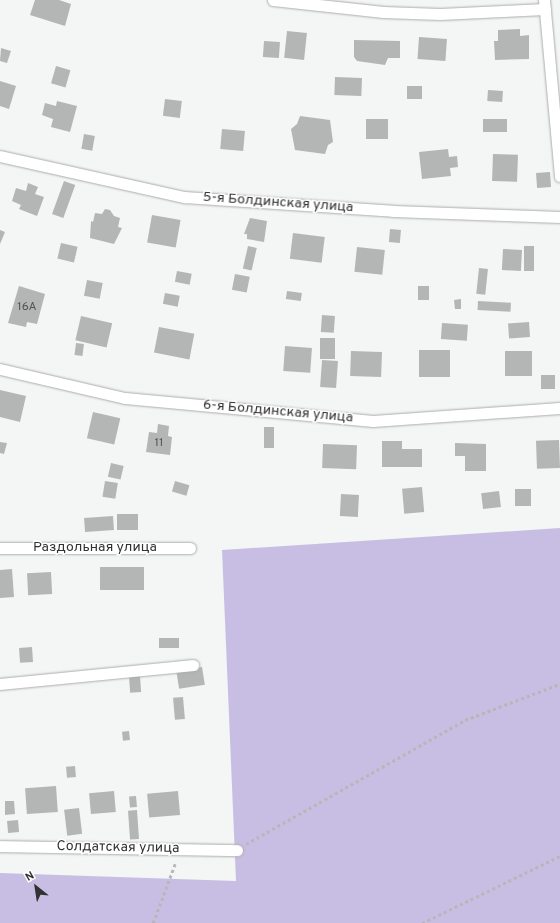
<!DOCTYPE html>
<meta charset="utf-8">
<style>
body{margin:0}
#map{position:relative;width:560px;height:923px;overflow:hidden;background:#f3f6f4;font-family:Overpass,sans-serif}
div>[style]{position:absolute}
[style*='--x']{left:calc(var(--x)*1px);top:calc(var(--y)*1px);width:calc(var(--w)*1px);rotate:calc(var(--a)*1deg)}
.green>*{inset:0;background:#c8bee4}
.building>*{inset:0;background:#b3b6b4;transform-origin:0 0}
.path>*{height:2.5px;margin-top:-1.25px;transform-origin:0;background:repeating-linear-gradient(90deg,#b5b8b6 0 3px,transparent 0 6px)}
.roads{filter:drop-shadow(0 0 1px #aaadab) drop-shadow(0 0 1px #aaadab)}
.street>*{height:11px;margin:-5.5px;padding:0 5.5px;transform-origin:5.5px;border-radius:5.5px;background:#fff}
span{translate:-50% -50%;white-space:nowrap;text-align:center;line-height:1.15;-webkit-text-stroke:3px #fff;paint-order:stroke}
.number-label{font-size:12px;color:#525352}
.number-label span{-webkit-text-stroke-width:0}
.street-label{font-size:14px;color:#313231}
.north{position:absolute;left:16px;top:867px;width:40px;height:40px;-webkit-text-stroke:3px #fff;paint-order:stroke;rotate:330deg;font-size:11px;font-weight:700;line-height:16px;text-align:center;color:#313231}
.north::after{content:'';display:block;margin:auto;width:14px;height:18px;background:#313231;clip-path:polygon(50% 0,100% 100%,50% 72%,0 100%)}
</style>
<div id="map">
<div class="green">
<i style="clip-path:polygon(560px 528px,560px 923px,0 923px,0 873px,236px 881px,222px 550px)"></i>
</div>
<div class="building">
<i style="clip-path:polygon(35px 0,59px 0,71px 4px,65px 26px,30px 15px)"></i>
<i style="clip-path:polygon(520px 29px,520px 36px,529px 35px,529px 59px,495px 60px,494px 41px,498px 41px,498px 30px)"></i>
<i style="left:287px;top:31px;width:20px;height:27px;rotate:6deg"></i>
<i style="left:419px;top:37px;width:28px;height:22px;rotate:4deg"></i>
<i style="clip-path:polygon(354px 40px,400px 41px,400px 58px,388px 58px,385px 65px,357px 61px,354px 57px)"></i>
<i style="left:264px;top:41px;width:16px;height:16px;rotate:4deg"></i>
<i style="clip-path:polygon(1px 48px,11px 51px,7px 63px,0 61px)"></i>
<i style="left:56px;top:66px;width:15px;height:18px;rotate:16deg"></i>
<i style="left:335px;top:77px;width:27px;height:18px;rotate:2deg"></i>
<i style="clip-path:polygon(0 81px,16px 86px,9px 109px,0 106px)"></i>
<i style="left:407px;top:86px;width:15px;height:13px"></i>
<i style="left:488px;top:90px;width:15px;height:11px;rotate:4deg"></i>
<i style="left:165px;top:99px;width:17px;height:17px;rotate:7deg"></i>
<i style="clip-path:polygon(57px 101px,77px 106px,70px 132px,51px 127px,53px 119px,42px 115px,45px 103px,56px 106px)"></i>
<i style="clip-path:polygon(300px 116px,330px 120px,333px 142px,328px 145px,325px 154px,295px 150px,291px 129px,297px 124px)"></i>
<i style="left:366px;top:119px;width:22px;height:20px"></i>
<i style="left:483px;top:119px;width:24px;height:13px"></i>
<i style="left:222px;top:129px;width:23px;height:20px;rotate:5deg"></i>
<i style="left:84px;top:134px;width:11px;height:15px;rotate:10deg"></i>
<i style="clip-path:polygon(448px 149px,449px 157px,457px 156px,458px 167px,450px 168px,451px 176px,422px 179px,419px 152px)"></i>
<i style="left:493px;top:154px;width:25px;height:27px;rotate:2deg"></i>
<i style="left:550px;top:172px;width:15px;height:14px;rotate:86deg"></i>
<i style="left:64px;top:181px;width:12px;height:35px;rotate:20deg"></i>
<i style="clip-path:polygon(28px 183px,38px 187px,35px 194px,44px 197px,37px 216px,19px 209px,21px 205px,12px 201px,16px 188px,26px 191px)"></i>
<i style="clip-path:polygon(105px 209px,110px 210px,114px 216px,120px 218px,118px 227px,122px 228px,114px 244px,90px 238px,91px 221px,93px 222px,95px 213px,102px 214px)"></i>
<i style="left:152px;top:215px;width:29px;height:28px;rotate:10deg"></i>
<i style="clip-path:polygon(250px 218px,267px 221px,264px 242px,247px 239px,247px 234px,244px 234px)"></i>
<i style="left:390px;top:229px;width:11px;height:13px;rotate:5deg"></i>
<i style="clip-path:polygon(0 230px,5px 232px,0 244px)"></i>
<i style="left:293px;top:233px;width:32px;height:26px;rotate:7deg"></i>
<i style="left:61px;top:243px;width:17px;height:16px;rotate:13deg"></i>
<i style="left:248px;top:246px;width:9px;height:23px;rotate:13deg"></i>
<i style="left:524px;top:246px;width:10px;height:25px"></i>
<i style="left:357px;top:247px;width:28px;height:25px;rotate:6deg"></i>
<i style="left:503px;top:249px;width:19px;height:21px;rotate:3deg"></i>
<i style="left:479px;top:268px;width:9px;height:26px;rotate:6deg"></i>
<i style="left:177px;top:271px;width:15px;height:11px;rotate:11deg"></i>
<i style="left:235px;top:274px;width:15px;height:16px;rotate:11deg"></i>
<i style="left:87px;top:280px;width:16px;height:16px;rotate:11deg"></i>
<i style="clip-path:polygon(19px 286px,45px 294px,37px 324px,27px 322px,26px 327px,8px 323px)"></i>
<i style="left:418px;top:286px;width:11px;height:14px"></i>
<i style="left:287px;top:291px;width:15px;height:8px;rotate:8deg"></i>
<i style="left:165px;top:293px;width:15px;height:11px;rotate:11deg"></i>
<i style="clip-path:polygon(461px 299px,461px 309px,455px 309px,454px 300px)"></i>
<i style="left:478px;top:301px;width:33px;height:9px;rotate:3deg"></i>
<i style="left:322px;top:315px;width:13px;height:17px;rotate:4deg"></i>
<i style="left:81px;top:316px;width:32px;height:25px;rotate:13deg"></i>
<i style="left:529px;top:322px;width:15px;height:21px;rotate:86deg"></i>
<i style="left:442px;top:323px;width:26px;height:16px;rotate:4deg"></i>
<i style="left:159px;top:327px;width:36px;height:26px;rotate:11deg"></i>
<i style="left:320px;top:338px;width:15px;height:21px"></i>
<i style="left:76px;top:343px;width:8px;height:12px;rotate:7deg"></i>
<i style="left:285px;top:346px;width:27px;height:25px;rotate:4deg"></i>
<i style="left:419px;top:350px;width:31px;height:27px"></i>
<i style="left:351px;top:351px;width:31px;height:25px;rotate:2deg"></i>
<i style="left:505px;top:351px;width:27px;height:25px"></i>
<i style="left:322px;top:360px;width:16px;height:27px;rotate:4deg"></i>
<i style="left:555px;top:375px;width:14px;height:14px;rotate:90deg"></i>
<i style="clip-path:polygon(0 390px,26px 396px,20px 422px,0 417px)"></i>
<i style="left:93px;top:412px;width:28px;height:27px;rotate:13deg"></i>
<i style="clip-path:polygon(158px 424px,169px 426px,168px 436px,172px 437px,170px 455px,146px 452px,149px 432px,157px 433px)"></i>
<i style="left:264px;top:427px;width:10px;height:21px"></i>
<i style="left:559px;top:440px;width:28px;height:23px;rotate:88deg"></i>
<i style="clip-path:polygon(382px 441px,402px 441px,402px 449px,422px 449px,422px 467px,382px 467px)"></i>
<i style="clip-path:polygon(0 442px,7px 443px,4px 454px,0 453px)"></i>
<i style="clip-path:polygon(455px 443px,486px 444px,486px 471px,465px 471px,465px 456px,455px 456px)"></i>
<i style="left:323px;top:444px;width:34px;height:24px;rotate:2deg"></i>
<i style="left:111px;top:463px;width:13px;height:14px;rotate:13deg"></i>
<i style="left:105px;top:481px;width:13px;height:16px;rotate:9deg"></i>
<i style="left:175px;top:481px;width:15px;height:11px;rotate:16deg"></i>
<i style="left:422px;top:487px;width:25px;height:20px;rotate:85deg"></i>
<i style="left:515px;top:489px;width:16px;height:17px"></i>
<i style="left:499px;top:491px;width:16px;height:18px;rotate:83deg"></i>
<i style="left:341px;top:494px;width:18px;height:22px;rotate:3deg"></i>
<i style="left:138px;top:514px;width:16px;height:21px;rotate:90deg"></i>
<i style="left:113px;top:516px;width:14px;height:29px;rotate:86deg"></i>
<i style="left:144px;top:567px;width:23px;height:44px;rotate:90deg"></i>
<i style="clip-path:polygon(12px 569px,14px 597px,0 598px,0 570px)"></i>
<i style="left:51px;top:572px;width:22px;height:24px;rotate:87deg"></i>
<i style="left:179px;top:638px;width:10px;height:20px;rotate:90deg"></i>
<i style="left:32px;top:647px;width:15px;height:13px;rotate:86deg"></i>
<i style="left:202px;top:667px;width:18px;height:26px;rotate:81deg"></i>
<i style="left:140px;top:676px;width:16px;height:11px;rotate:86deg"></i>
<i style="left:183px;top:697px;width:22px;height:10px;rotate:85deg"></i>
<i style="left:129px;top:731px;width:9px;height:7px;rotate:84deg"></i>
<i style="left:75px;top:766px;width:11px;height:9px;rotate:85deg"></i>
<i style="left:56px;top:786px;width:26px;height:31px;rotate:86deg"></i>
<i style="left:114px;top:791px;width:21px;height:25px;rotate:85deg"></i>
<i style="left:178px;top:791px;width:24px;height:31px;rotate:85deg"></i>
<i style="left:136px;top:796px;width:11px;height:7px;rotate:85deg"></i>
<i style="clip-path:polygon(5px 801px,14px 801px,15px 814px,5px 815px)"></i>
<i style="left:79px;top:808px;width:26px;height:15px;rotate:83deg"></i>
<i style="left:137px;top:810px;width:29px;height:9px;rotate:86deg"></i>
<i style="left:18px;top:820px;width:12px;height:11px;rotate:85deg"></i>
</div>
<div class="path">
<i style="--x:246;--y:844;--w:252;--a:-29.5"></i>
<i style="--x:465;--y:720;--w:102;--a:-20.8"></i>
<i style="--x:153;--y:923;--w:63;--a:-69.6"></i>
<i style="--x:422;--y:923;--w:153;--a:-25.9"></i>
</div>
<div class="roads">
<div class="street">
<i style="--x:273;--y:0;--w:111;--a:6.2"></i>
<i style="--x:383;--y:12;--w:57;--a:2"></i>
<i style="--x:440;--y:14;--w:105;--a:-2.7"></i>
<i style="--x:544;--y:0;--w:177;--a:84.8"></i>
<i style="--x:0;--y:156;--w:189;--a:12.6"></i>
<i style="--x:184;--y:197;--w:209;--a:3.8"></i>
<i style="--x:393;--y:211;--w:167;--a:2.1"></i>
<i style="--x:0;--y:369;--w:128;--a:13.1"></i>
<i style="--x:125;--y:398;--w:249;--a:5.3"></i>
<i style="--x:373;--y:421;--w:187;--a:-4"></i>
<i style="--x:0;--y:548;--w:190;--a:0"></i>
<i style="--x:0;--y:684;--w:194;--a:-5.6"></i>
<i style="--x:0;--y:846;--w:237;--a:1"></i>
</div>
</div>
<div class="number-label">
<span style="left:27px;top:308px">16А</span>
<span style="left:159px;top:444px">11</span>
</div>
<div class="street-label">
<span style="left:278px;top:203px;rotate:4deg">5-я Болдинская улица</span>
<span style="left:278px;top:412px;rotate:5deg">6-я Болдинская улица</span>
<span style="left:95px;top:548px">Раздольная улица</span>
<span style="left:118px;top:848px;rotate:1deg">Солдатская улица</span>
</div>
<div class="north">N</div>
</div>
